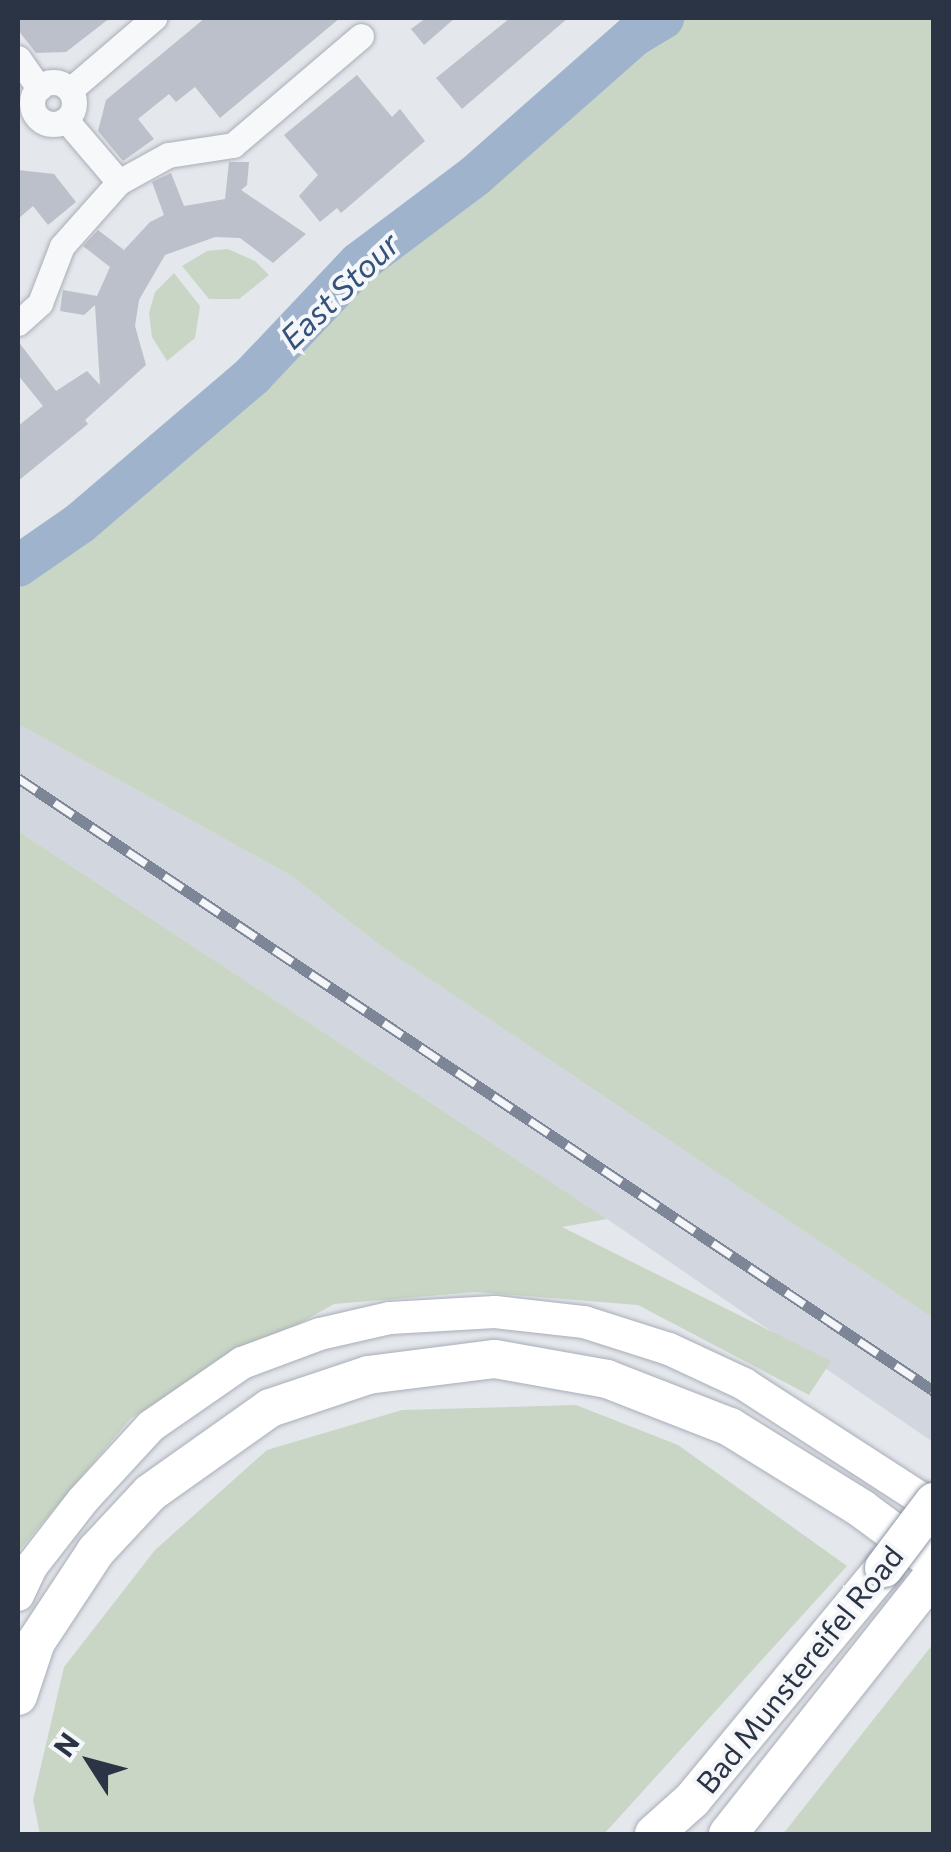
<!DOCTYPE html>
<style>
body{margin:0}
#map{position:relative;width:951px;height:1852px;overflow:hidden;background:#e4e7ec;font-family:Commissioner,sans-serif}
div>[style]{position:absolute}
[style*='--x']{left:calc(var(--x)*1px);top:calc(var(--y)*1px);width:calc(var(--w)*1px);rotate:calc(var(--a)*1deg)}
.built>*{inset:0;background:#d2d6de}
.green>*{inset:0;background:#c9d6c5}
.river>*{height:42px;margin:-21px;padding:0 21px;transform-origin:21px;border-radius:21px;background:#9fb4cc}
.building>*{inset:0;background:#bbc0ca}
.roads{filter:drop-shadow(0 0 2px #a9aeb7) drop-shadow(0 0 2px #a9aeb7)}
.minor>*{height:25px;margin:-12.5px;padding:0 12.5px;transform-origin:12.5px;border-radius:12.5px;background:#f7f8fa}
.minor>.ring{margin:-12.5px;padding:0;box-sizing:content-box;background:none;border:25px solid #f7f8fa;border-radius:50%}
.major>*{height:32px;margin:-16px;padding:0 16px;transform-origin:16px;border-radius:16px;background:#fff}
.highway>*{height:38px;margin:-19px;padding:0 19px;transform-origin:19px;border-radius:19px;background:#fff}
.rail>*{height:11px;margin-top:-5.5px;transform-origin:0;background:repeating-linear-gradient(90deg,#f4f6f9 0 22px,#7d8696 0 44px);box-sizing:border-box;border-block:2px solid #7d8696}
.bridges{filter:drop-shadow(0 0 2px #8b94a3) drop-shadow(0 0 2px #8b94a3)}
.highway-bridge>*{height:38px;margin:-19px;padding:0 19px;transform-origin:19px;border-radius:19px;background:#fff}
span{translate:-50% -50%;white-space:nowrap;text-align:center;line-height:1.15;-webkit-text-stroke:8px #f4f6f9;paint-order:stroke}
.street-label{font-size:30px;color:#2b3445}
.water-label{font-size:32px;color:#34527a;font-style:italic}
.frame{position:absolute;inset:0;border:20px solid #2b3445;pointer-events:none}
.north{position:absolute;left:40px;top:1712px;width:100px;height:100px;-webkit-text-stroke:8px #f4f6f9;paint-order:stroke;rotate:306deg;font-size:28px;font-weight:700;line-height:40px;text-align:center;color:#2b3445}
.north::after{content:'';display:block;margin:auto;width:35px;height:45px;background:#2b3445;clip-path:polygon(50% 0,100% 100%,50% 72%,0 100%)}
</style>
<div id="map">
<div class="built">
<i style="clip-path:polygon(18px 724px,290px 875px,382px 947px,933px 1318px,933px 1442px,607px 1219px,18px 831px)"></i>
</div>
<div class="green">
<i style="clip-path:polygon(681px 18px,933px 18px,933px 1318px,382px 947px,290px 875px,18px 724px,18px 589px,332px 318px,373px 268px,492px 183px)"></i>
<i style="clip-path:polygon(228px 249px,255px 261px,269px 275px,239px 299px,209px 299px,182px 266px,207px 251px)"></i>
<i style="clip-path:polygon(174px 273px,200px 306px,195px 338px,167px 361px,152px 337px,149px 313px,155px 292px)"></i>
<i style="clip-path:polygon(18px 831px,607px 1219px,562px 1227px,831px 1361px,809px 1395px,638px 1305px,476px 1292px,334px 1304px,131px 1418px,18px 1552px)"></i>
<i style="clip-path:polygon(576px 1405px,678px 1445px,847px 1566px,604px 1834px,40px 1834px,33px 1800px,64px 1667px,155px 1550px,267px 1450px,402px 1410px)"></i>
<i style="clip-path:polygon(933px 1644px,933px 1834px,783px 1834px)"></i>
</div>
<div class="river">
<i style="--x:18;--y:566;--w:75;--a:-34.7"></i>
<i style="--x:80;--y:523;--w:228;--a:-40.5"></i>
<i style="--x:253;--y:375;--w:154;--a:-46.6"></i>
<i style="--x:359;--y:263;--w:146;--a:-36.9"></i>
<i style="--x:476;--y:175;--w:212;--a:-41.4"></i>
<i style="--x:635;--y:35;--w:33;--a:-31"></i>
</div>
<div class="building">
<i style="clip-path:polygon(18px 18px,110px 18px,66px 52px,36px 53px,18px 30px)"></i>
<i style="clip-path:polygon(205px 18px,340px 18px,220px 118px,195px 87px,176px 102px,169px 94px,138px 119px,154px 139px,123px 161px,98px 131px,106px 100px)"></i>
<i style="clip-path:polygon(426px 18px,455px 18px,424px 45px,411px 29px)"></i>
<i style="clip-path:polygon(510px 18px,568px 18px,462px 109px,436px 78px)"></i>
<i style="clip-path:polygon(357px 75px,392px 117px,400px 109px,425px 141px,341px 213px,337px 208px,320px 222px,299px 196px,318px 175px,284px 135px)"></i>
<i style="clip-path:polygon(229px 162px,249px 162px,247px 185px,241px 190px,306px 234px,273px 263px,240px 238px,215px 237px,165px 255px,139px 300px,135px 326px,146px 365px,85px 420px,88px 424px,18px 481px,18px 426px,43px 406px,18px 375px,18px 341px,56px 391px,87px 371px,100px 385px,95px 305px,84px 315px,60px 311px,63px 290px,97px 296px,110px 267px,83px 246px,98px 230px,124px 250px,150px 222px,164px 215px,152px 182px,171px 173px,184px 206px,225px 199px)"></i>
<i style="clip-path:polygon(18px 170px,54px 174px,76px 202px,48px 225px,33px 206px,18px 219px)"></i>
</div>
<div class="roads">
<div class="minor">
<i style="--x:18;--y:58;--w:37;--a:55"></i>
<i class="ring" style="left:32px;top:82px;width:17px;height:17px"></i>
<i style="--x:70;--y:90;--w:111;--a:-40.6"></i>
<i style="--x:66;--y:120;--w:82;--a:49.5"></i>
<i style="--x:18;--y:323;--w:30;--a:-42"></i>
<i style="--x:40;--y:303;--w:61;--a:-68.9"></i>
<i style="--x:62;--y:246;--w:86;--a:-48.3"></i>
<i style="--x:119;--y:182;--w:56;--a:-28.9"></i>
<i style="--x:168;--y:155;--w:66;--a:-8.7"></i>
<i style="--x:233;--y:145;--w:168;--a:-40.4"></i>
</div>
<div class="major">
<i style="--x:18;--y:1595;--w:31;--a:-65"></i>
<i style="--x:31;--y:1567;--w:85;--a:-52.2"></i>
<i style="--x:83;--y:1500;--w:100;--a:-47.4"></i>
<i style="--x:151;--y:1426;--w:111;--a:-34.7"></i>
<i style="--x:242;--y:1363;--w:83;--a:-20.4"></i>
<i style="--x:320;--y:1334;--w:72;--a:-12.9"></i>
<i style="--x:390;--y:1318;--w:105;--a:-3.3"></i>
<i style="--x:495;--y:1312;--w:90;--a:6.4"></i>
<i style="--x:584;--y:1322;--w:89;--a:17.6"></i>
<i style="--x:669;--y:1349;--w:83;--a:25"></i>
<i style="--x:744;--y:1384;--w:226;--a:32.9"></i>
</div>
<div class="highway">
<i style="--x:18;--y:1696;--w:57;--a:-71.6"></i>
<i style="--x:36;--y:1642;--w:109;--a:-56.6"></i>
<i style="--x:96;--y:1551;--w:79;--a:-47"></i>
<i style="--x:150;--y:1493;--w:147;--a:-35.3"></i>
<i style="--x:270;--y:1408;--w:103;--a:-18.6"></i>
<i style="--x:368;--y:1375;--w:128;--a:-7.2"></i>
<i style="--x:495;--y:1359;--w:114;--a:10.1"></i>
<i style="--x:607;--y:1379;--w:132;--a:21.3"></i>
<i style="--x:730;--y:1427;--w:155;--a:31.8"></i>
<i style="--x:862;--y:1509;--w:89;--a:36.4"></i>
<i style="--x:654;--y:1834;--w:51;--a:-41.8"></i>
<i style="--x:692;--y:1800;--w:301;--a:-50.4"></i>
<i style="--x:728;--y:1834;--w:332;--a:-51.6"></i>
</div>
</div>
<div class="rail">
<i style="--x:18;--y:778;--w:1102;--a:33.79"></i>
</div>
<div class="bridges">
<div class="highway-bridge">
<i style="--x:884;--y:1568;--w:83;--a:-52.9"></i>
</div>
</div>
<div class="street-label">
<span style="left:799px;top:1669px;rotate:-51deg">Bad Munstereifel Road</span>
</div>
<div class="water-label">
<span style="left:339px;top:290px;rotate:-44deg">East Stour</span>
</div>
<div class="frame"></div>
<div class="north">N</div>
</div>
